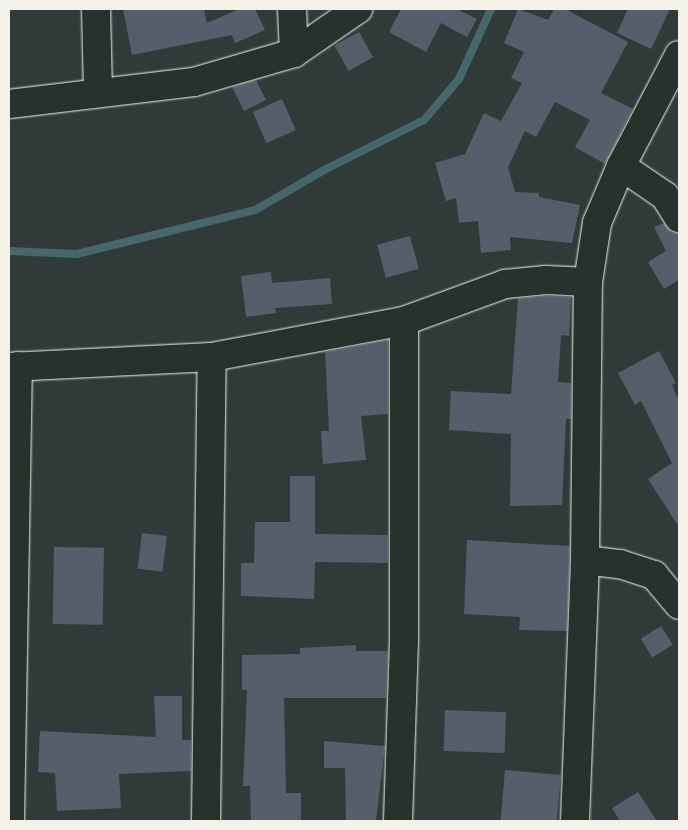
<!DOCTYPE html>
<style>
body{margin:0}
#map{position:relative;width:688px;height:830px;overflow:hidden;background:#303b39;font-family:Pangolin,sans-serif}
div>[style]{position:absolute}
[style*='--x']{left:calc(var(--x)*1px);top:calc(var(--y)*1px);width:calc(var(--w)*1px);rotate:calc(var(--a)*1deg)}
.stream>*{height:8px;margin:-4px;padding:0 4px;transform-origin:4px;border-radius:4px;background:#46686d}
.building>*{inset:0;background:#575d6b;transform-origin:0 0}
.roads{filter:drop-shadow(0 0 1px #f4f1e8) drop-shadow(0 0 1px #f4f1e8)}
.minor>*{height:28px;margin:-14px;padding:0 14px;transform-origin:14px;border-radius:14px;background:#26332d}
span{translate:-50% -50%;white-space:nowrap;text-align:center;line-height:1.15;-webkit-text-stroke:5px #26332d;paint-order:stroke}
.frame{position:absolute;inset:0;border:10px solid #f4f1e8;pointer-events:none}
</style>
<div id="map">
<div class="stream">
<i style="--x:9;--y:251;--w:68;--a:2.5"></i>
<i style="--x:77;--y:254;--w:183;--a:-13.9"></i>
<i style="--x:255;--y:210;--w:82;--a:-30"></i>
<i style="--x:326;--y:169;--w:110;--a:-26.6"></i>
<i style="--x:424;--y:120;--w:54;--a:-49.5"></i>
<i style="--x:459;--y:79;--w:77;--a:-65.4"></i>
</div>
<div class="building">
<i style="clip-path:polygon(123px 9px,204px 9px,207px 23px,239px 9px,255px 9px,265px 30px,235px 43px,232px 35px,132px 55px)"></i>
<i style="clip-path:polygon(401px 9px,457px 9px,477px 19px,467px 37px,441px 23px,426px 52px,389px 32px)"></i>
<i style="clip-path:polygon(518px 9px,548px 20px,554px 9px,565px 9px,628px 42px,601px 93px,633px 109px,605px 164px,575px 147px,590px 120px,555px 102px,536px 137px,525px 131px,508px 167px,515px 192px,539px 193px,539px 197px,580px 205px,572px 243px,510px 237px,511px 250px,481px 253px,478px 221px,459px 223px,456px 198px,446px 201px,435px 163px,465px 154px,484px 113px,501px 121px,522px 83px,511px 78px,524px 52px,504px 43px)"></i>
<i style="clip-path:polygon(628px 9px,670px 9px,651px 49px,617px 33px)"></i>
<i style="left:359px;top:32px;width:29px;height:28px;rotate:61deg"></i>
<i style="clip-path:polygon(256px 80px,266px 100px,244px 111px,232px 87px)"></i>
<i style="left:282px;top:99px;width:34px;height:32px;rotate:66deg"></i>
<i style="clip-path:polygon(664px 223px,671px 232px,679px 234px,679px 280px,664px 289px,648px 262px,666px 251px,654px 227px)"></i>
<i style="left:410px;top:236px;width:34px;height:34px;rotate:75deg"></i>
<i style="clip-path:polygon(271px 272px,272px 283px,330px 278px,332px 304px,275px 308px,276px 313px,246px 317px,241px 276px)"></i>
<i style="clip-path:polygon(546px 296px,571px 297px,569px 336px,561px 335px,558px 382px,571px 383px,571px 419px,566px 419px,562px 505px,510px 506px,511px 434px,449px 430px,451px 391px,511px 394px,518px 298px)"></i>
<i style="clip-path:polygon(388px 340px,388px 414px,361px 416px,366px 460px,323px 464px,321px 431px,329px 431px,325px 352px)"></i>
<i style="clip-path:polygon(659px 351px,676px 383px,672px 385px,679px 401px,679px 527px,648px 479px,672px 463px,641px 401px,635px 405px,618px 373px)"></i>
<i style="clip-path:polygon(290px 476px,315px 476px,315px 534px,388px 535px,388px 563px,315px 562px,314px 599px,241px 596px,241px 563px,254px 563px,255px 522px,290px 522px)"></i>
<i style="left:142px;top:533px;width:25px;height:36px;rotate:7deg"></i>
<i style="clip-path:polygon(467px 540px,570px 546px,567px 631px,519px 630px,520px 617px,464px 614px)"></i>
<i style="left:54px;top:547px;width:50px;height:77px;rotate:1deg"></i>
<i style="left:661px;top:626px;width:22px;height:24px;rotate:58deg"></i>
<i style="clip-path:polygon(356px 645px,356px 651px,388px 651px,386px 698px,284px 698px,286px 793px,301px 793px,301px 821px,251px 821px,250px 786px,243px 786px,247px 690px,242px 690px,242px 655px,300px 654px,300px 648px)"></i>
<i style="clip-path:polygon(154px 696px,182px 696px,182px 740px,191px 740px,191px 771px,119px 774px,121px 808px,57px 811px,55px 773px,38px 772px,40px 731px,156px 737px)"></i>
<i style="left:445px;top:710px;width:61px;height:41px;rotate:2deg"></i>
<i style="clip-path:polygon(324px 741px,385px 746px,376px 821px,346px 821px,345px 768px,324px 768px)"></i>
<i style="left:505px;top:770px;width:56px;height:51px;rotate:5deg"></i>
<i style="clip-path:polygon(638px 792px,657px 821px,620px 821px,612px 808px)"></i>
</div>
<div class="roads">
<div class="minor">
<i style="--x:96;--y:9;--w:84;--a:88.6"></i>
<i style="--x:292;--y:9;--w:44;--a:87.4"></i>
<i style="--x:9;--y:104;--w:186;--a:-6.8"></i>
<i style="--x:194;--y:82;--w:104;--a:-16.2"></i>
<i style="--x:294;--y:53;--w:78;--a:-34.5"></i>
<i style="--x:621;--y:166;--w:53;--a:34.3"></i>
<i style="--x:665;--y:196;--w:26;--a:58"></i>
<i style="--x:9;--y:367;--w:203;--a:-2.8"></i>
<i style="--x:212;--y:357;--w:195;--a:-10.6"></i>
<i style="--x:404;--y:321;--w:108;--a:-20.1"></i>
<i style="--x:505;--y:284;--w:41;--a:-5.6"></i>
<i style="--x:546;--y:280;--w:42;--a:2.7"></i>
<i style="--x:585;--y:560;--w:35;--a:7"></i>
<i style="--x:620;--y:564;--w:36;--a:18"></i>
<i style="--x:654;--y:575;--w:39;--a:50"></i>
<i style="--x:10;--y:821;--w:455;--a:-89"></i>
<i style="--x:206;--y:821;--w:464;--a:-89.3"></i>
<i style="--x:398;--y:821;--w:180;--a:-88.1"></i>
<i style="--x:404;--y:641;--w:320;--a:-90"></i>
<i style="--x:575;--y:821;--w:261;--a:-87.8"></i>
<i style="--x:585;--y:560;--w:278;--a:-89.4"></i>
<i style="--x:588;--y:282;--w:60;--a:-81.3"></i>
<i style="--x:597;--y:223;--w:62;--a:-67.2"></i>
<i style="--x:621;--y:166;--w:125;--a:-62.4"></i>
</div>
</div>
<div class="frame"></div>
</div>
